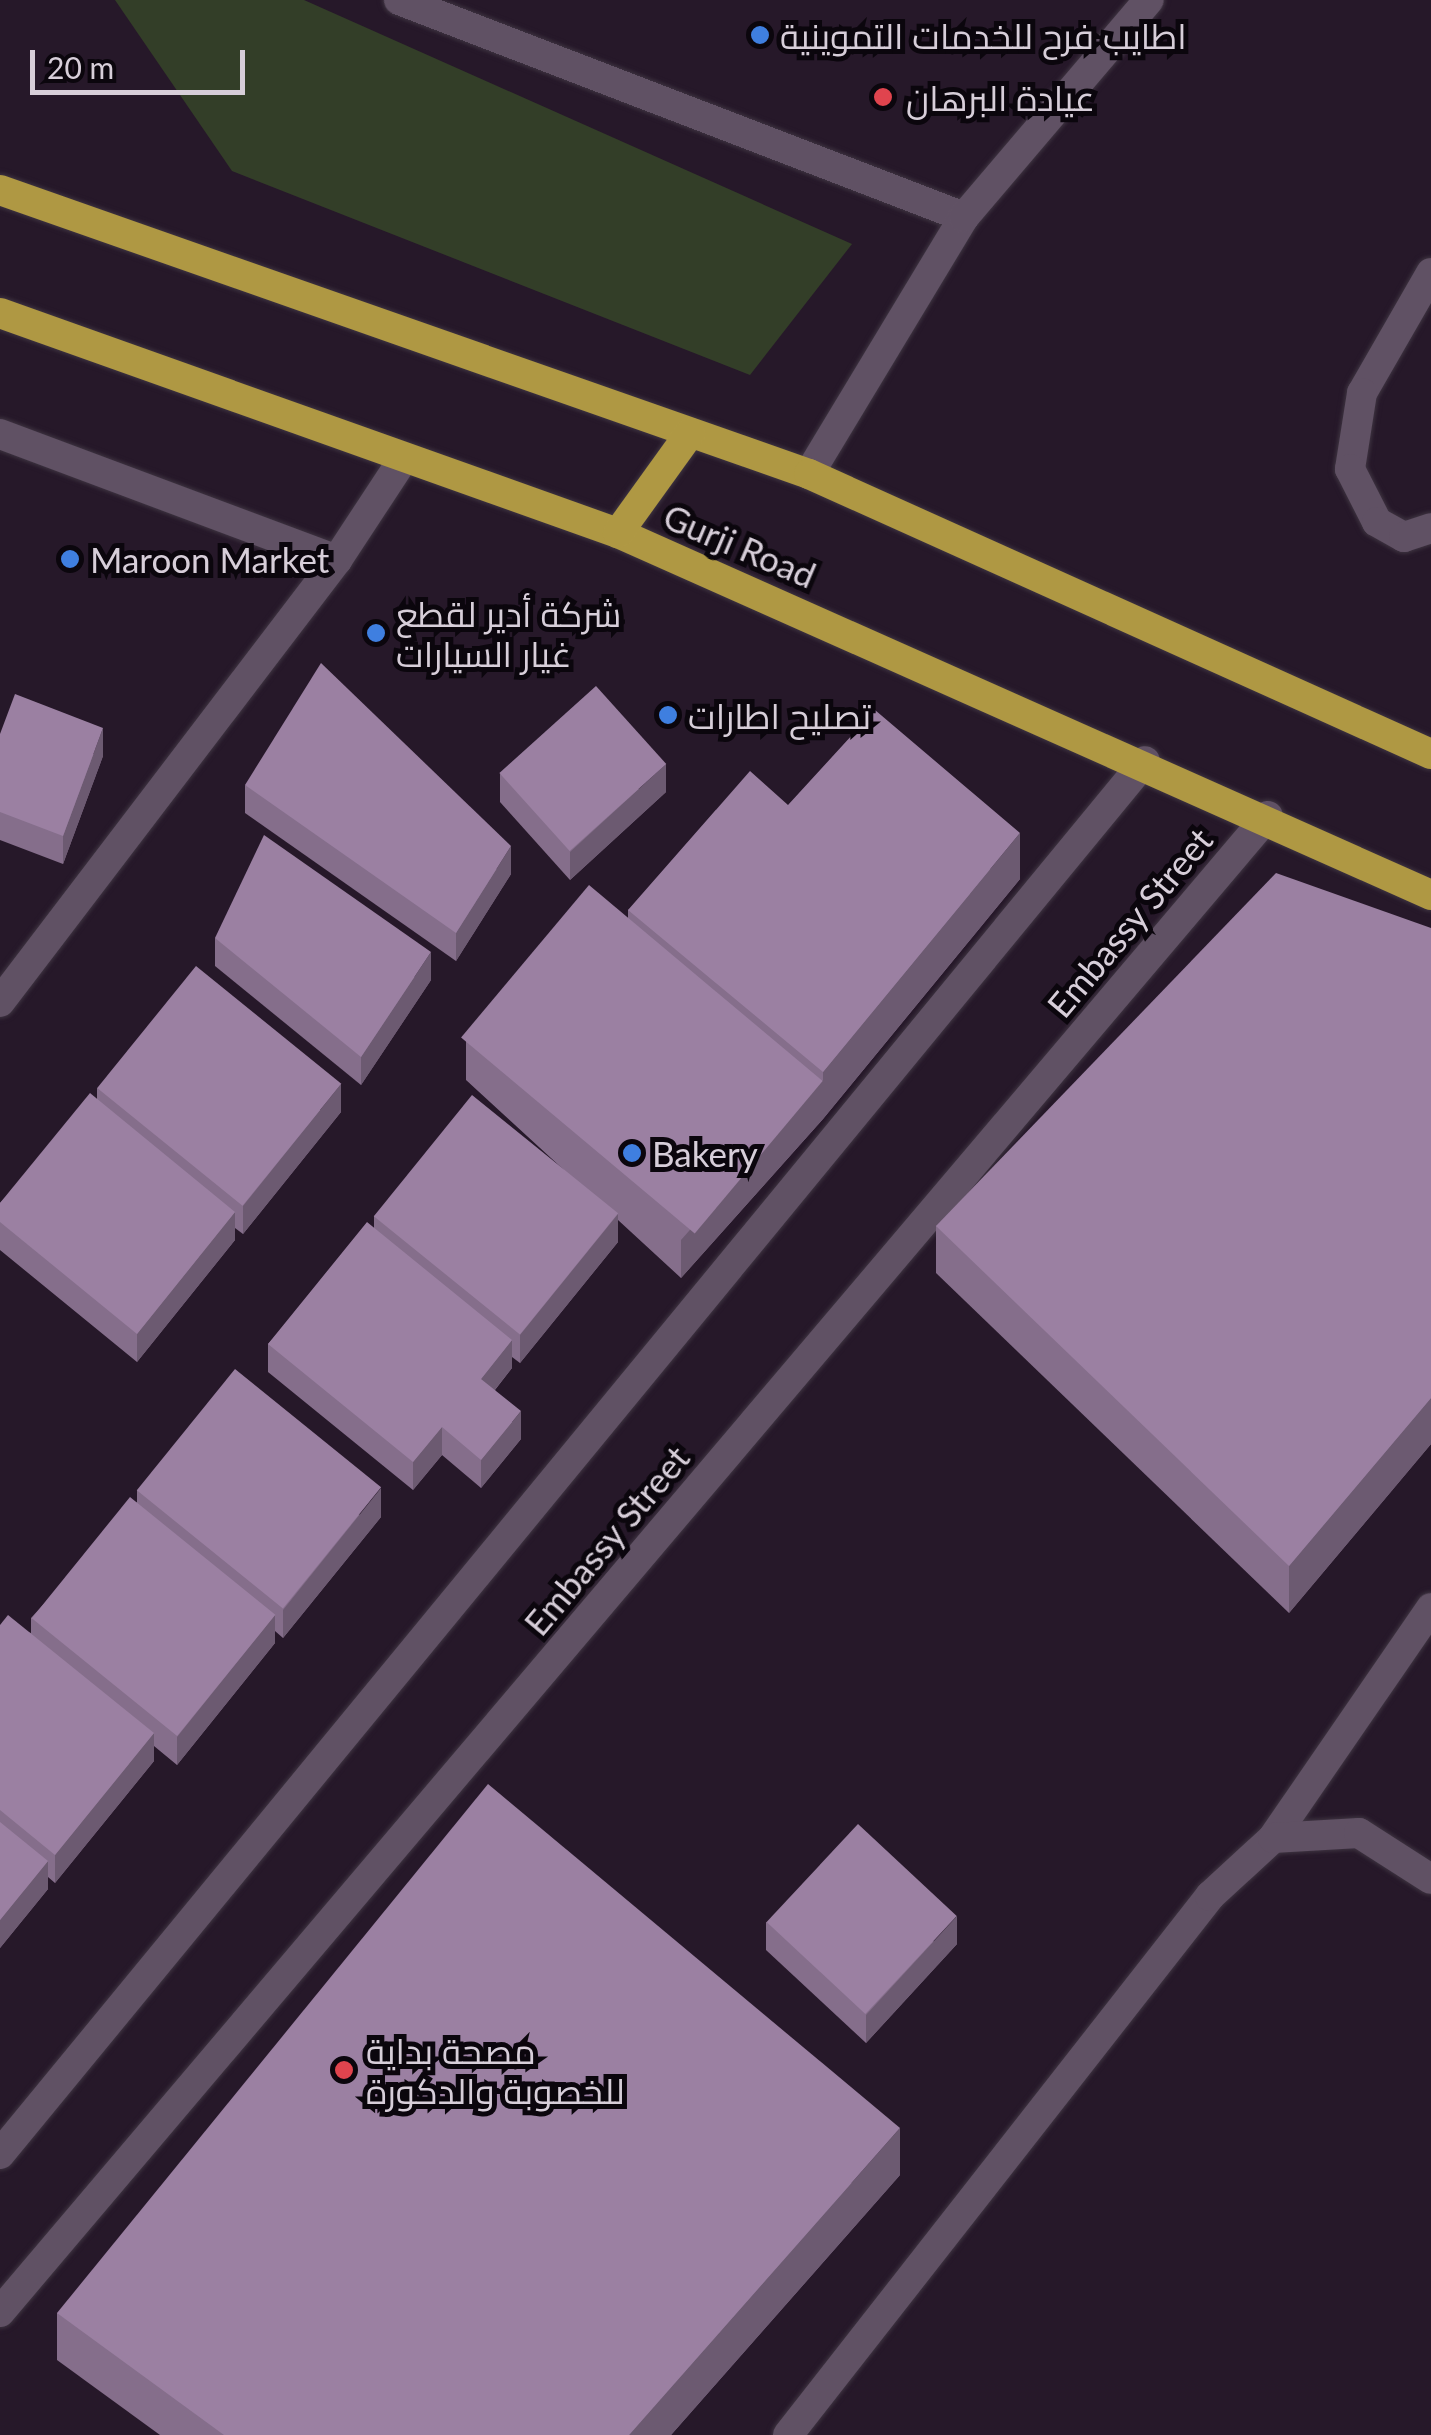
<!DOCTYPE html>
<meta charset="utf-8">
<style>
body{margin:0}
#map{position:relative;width:1431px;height:2435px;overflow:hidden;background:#261829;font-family:Lato,Cairo,sans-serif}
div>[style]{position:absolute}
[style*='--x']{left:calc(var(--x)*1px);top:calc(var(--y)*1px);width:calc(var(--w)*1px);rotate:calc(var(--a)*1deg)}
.green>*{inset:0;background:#333e28}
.roads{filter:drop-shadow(0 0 2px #3e3441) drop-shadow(0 0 2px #3e3441)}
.minor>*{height:30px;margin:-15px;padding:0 15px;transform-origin:15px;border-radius:15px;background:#605164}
.highway>*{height:30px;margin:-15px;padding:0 15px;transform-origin:15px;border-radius:15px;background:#af9843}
.wall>*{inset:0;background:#856e8b}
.shaded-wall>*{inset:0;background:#6c5a71}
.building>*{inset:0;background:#9b80a2;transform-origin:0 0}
.dots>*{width:28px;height:28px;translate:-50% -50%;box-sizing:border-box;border:5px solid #0b060d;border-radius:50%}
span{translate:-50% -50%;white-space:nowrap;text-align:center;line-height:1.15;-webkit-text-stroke:10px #0b060d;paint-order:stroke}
.poi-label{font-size:35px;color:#d7ced9}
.left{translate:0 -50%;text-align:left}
.street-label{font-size:35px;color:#d7ced9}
.scale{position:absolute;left:30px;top:50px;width:215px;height:45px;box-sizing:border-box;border:5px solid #d7ced9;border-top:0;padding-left:12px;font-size:30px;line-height:35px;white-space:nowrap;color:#d7ced9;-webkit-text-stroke:8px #0b060d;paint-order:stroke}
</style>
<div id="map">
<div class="green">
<i style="clip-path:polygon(115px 0,304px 0,852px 244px,750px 375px,232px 171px)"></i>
</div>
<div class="roads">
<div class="minor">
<i style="--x:399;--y:0;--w:605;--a:21.01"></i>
<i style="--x:1431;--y:273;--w:138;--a:119.9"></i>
<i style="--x:1362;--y:393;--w:77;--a:99"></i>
<i style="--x:1350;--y:469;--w:59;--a:63"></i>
<i style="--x:1377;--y:522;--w:31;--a:29"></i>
<i style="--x:1404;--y:537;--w:28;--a:-18"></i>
<i style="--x:0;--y:434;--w:360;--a:20.5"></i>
<i style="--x:809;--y:474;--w:300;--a:-58.9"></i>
<i style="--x:964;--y:217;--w:285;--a:-49.6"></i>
<i style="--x:0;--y:1002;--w:556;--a:-52.68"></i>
<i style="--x:337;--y:560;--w:118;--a:-56.7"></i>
<i style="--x:1273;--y:1838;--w:279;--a:-55.5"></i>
<i style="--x:0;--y:2154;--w:1803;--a:-50.58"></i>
<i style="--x:0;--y:2312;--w:1961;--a:-49.72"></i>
<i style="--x:788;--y:2435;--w:685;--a:-51.94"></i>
<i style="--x:1210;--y:1896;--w:86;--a:-42.6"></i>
<i style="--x:1273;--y:1838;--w:86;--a:-3.3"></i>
<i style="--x:1359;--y:1833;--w:85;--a:32.6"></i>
</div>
<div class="highway">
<i style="--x:0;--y:190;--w:857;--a:19.34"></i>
<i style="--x:809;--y:474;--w:682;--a:24.24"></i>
<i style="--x:0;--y:313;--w:656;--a:19.6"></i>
<i style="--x:618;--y:533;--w:890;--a:24"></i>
<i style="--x:618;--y:533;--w:123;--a:-54.2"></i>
</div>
</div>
<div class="wall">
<i style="clip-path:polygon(0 734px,103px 756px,63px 864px,0 840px)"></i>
<i style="clip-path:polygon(500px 774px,666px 792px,570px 880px,500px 802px)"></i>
<i style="clip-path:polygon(245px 785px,511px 874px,456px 961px,245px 813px)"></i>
<i style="clip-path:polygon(788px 805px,1020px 879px,823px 1119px,681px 1278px,618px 1220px,618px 1242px,520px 1363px,512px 1357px,512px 1368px,495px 1390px,521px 1439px,481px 1488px,442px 1455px,413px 1490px,268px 1372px,268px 1344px,374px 1228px,374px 1216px,564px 1170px,466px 1080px,466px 1041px,628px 918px,628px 910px)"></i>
<i style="clip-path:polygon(1431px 928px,1431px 1444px,1289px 1613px,936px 1273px,936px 1226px)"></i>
<i style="clip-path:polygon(215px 938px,431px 980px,361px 1085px,215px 966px)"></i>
<i style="clip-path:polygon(97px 1088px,341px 1112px,243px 1234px,235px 1228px,235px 1240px,137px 1362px,0 1250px,0 1203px,97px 1099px)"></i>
<i style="clip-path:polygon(137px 1490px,381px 1517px,283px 1638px,275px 1631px,275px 1643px,177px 1765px,154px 1746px,154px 1761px,55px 1883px,48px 1877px,48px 1889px,0 1948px,0 1625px,31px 1633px,31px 1618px,137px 1502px)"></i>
<i style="clip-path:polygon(766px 1922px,957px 1944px,866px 2043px,766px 1950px)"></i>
<i style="clip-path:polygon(900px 2175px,671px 2435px,160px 2435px,57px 2360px,57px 2313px)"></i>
</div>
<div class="shaded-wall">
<i style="clip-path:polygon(103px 728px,103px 756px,63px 864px,63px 836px)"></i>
<i style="clip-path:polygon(666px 764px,666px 792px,570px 880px,570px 852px)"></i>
<i style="clip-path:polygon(1020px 833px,1020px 879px,823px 1119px,681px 1278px,681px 1240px,823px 1080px,823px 1072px)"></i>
<i style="clip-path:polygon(511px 846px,511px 874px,456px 961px,456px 933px)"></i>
<i style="clip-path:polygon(431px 952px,431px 980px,361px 1085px,361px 1057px)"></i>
<i style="clip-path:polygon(341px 1084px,341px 1112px,243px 1234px,243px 1206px)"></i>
<i style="clip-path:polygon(235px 1212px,235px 1240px,137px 1362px,137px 1334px)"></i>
<i style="clip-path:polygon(618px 1214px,618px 1242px,520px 1363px,520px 1335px)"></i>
<i style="clip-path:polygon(512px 1340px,512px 1368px,481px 1407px,481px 1379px)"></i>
<i style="clip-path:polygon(1431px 1398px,1431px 1444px,1289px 1613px,1289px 1566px)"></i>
<i style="clip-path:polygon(521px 1411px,521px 1439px,481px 1488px,481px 1460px)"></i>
<i style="clip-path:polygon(442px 1427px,442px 1455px,413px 1490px,413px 1462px)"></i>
<i style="clip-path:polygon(381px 1488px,381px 1517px,283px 1638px,283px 1610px)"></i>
<i style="clip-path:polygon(275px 1615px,275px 1643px,177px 1765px,177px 1737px)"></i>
<i style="clip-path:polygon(154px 1733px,154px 1761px,55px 1883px,55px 1855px)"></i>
<i style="clip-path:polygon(48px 1861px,48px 1889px,0 1948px,0 1920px)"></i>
<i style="clip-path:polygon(957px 1916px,957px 1944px,866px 2043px,866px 2015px)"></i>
<i style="clip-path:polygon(900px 2128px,900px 2175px,671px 2435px,629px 2435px)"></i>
</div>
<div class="building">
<i style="clip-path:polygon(321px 663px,511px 846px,456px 933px,245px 785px)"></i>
<i style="left:596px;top:686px;width:105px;height:130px;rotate:48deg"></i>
<i style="clip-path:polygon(15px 694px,103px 728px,63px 836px,0 812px,0 734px)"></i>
<i style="clip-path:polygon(875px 710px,1020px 833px,823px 1072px,628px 910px,750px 771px,788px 805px)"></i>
<i style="clip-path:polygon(264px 835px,431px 952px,361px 1057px,215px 938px)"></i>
<i style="clip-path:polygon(1276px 873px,1431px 928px,1431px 1398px,1289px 1566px,936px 1226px)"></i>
<i style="left:589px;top:885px;width:305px;height:199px;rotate:40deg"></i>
<i style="left:196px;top:966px;width:187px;height:157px;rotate:39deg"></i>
<i style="clip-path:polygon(90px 1093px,235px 1212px,137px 1334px,0 1222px,0 1203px)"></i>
<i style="left:472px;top:1095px;width:188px;height:156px;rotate:39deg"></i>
<i style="clip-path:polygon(367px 1222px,512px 1340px,481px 1379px,521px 1411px,481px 1460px,442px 1427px,413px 1462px,268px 1344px)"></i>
<i style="left:235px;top:1369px;width:188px;height:156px;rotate:39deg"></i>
<i style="left:130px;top:1497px;width:187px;height:156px;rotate:39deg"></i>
<i style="clip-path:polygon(8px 1615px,154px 1733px,55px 1855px,0 1810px,0 1625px)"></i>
<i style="clip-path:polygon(488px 1784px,900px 2128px,629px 2435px,224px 2435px,57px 2313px)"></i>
<i style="clip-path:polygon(0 1822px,48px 1861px,0 1920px)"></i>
<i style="left:858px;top:1824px;width:135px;height:134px;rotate:43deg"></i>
</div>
<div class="dots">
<i style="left:760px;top:35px;background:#3f7fe0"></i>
<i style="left:883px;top:97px;background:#e0444e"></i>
<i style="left:70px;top:559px;background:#3f7fe0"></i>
<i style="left:376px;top:633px;background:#3f7fe0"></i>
<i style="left:668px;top:715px;background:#3f7fe0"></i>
<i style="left:632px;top:1153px;background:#3f7fe0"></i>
<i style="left:344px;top:2070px;background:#e0444e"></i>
</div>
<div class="poi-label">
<span class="left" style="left:780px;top:35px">اطايب فرح للخدمات التموينية</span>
<span class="left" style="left:906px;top:97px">عيادة البرهان</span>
<span class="left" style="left:90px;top:559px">Maroon Market</span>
<span class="left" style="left:396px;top:633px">شركة أدير لقطع<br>غيار السيارات</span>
<span class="left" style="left:688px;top:715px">تصليح اطارات</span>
<span class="left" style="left:652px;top:1153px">Bakery</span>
<span class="left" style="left:366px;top:2070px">مصحة بداية<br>للخصوبة والدكورة</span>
</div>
<div class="street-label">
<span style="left:740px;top:545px;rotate:23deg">Gurji Road</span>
<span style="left:1129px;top:922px;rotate:-50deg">Embassy Street</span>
<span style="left:606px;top:1540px;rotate:-50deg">Embassy Street</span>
</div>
<div class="scale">20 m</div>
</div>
